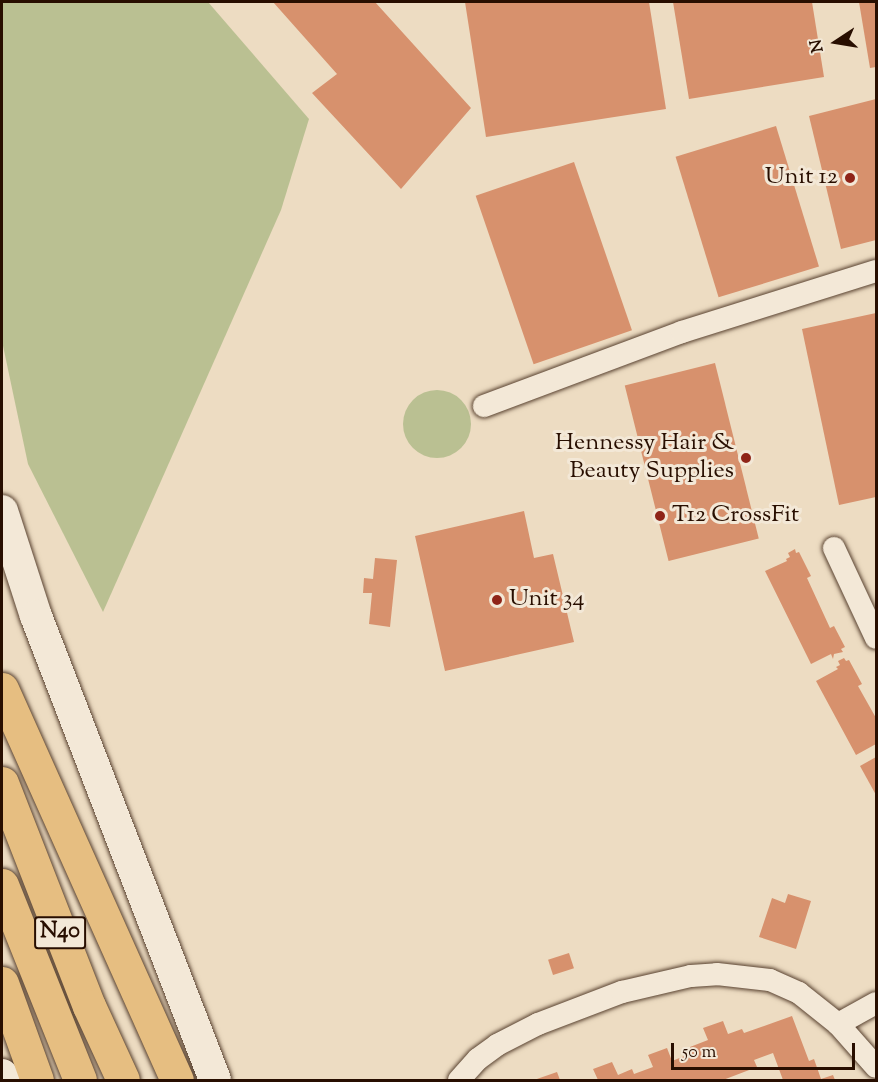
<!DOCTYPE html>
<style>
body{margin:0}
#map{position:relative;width:878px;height:1082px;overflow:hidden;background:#eddcc2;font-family:"Sorts Mill Goudy",serif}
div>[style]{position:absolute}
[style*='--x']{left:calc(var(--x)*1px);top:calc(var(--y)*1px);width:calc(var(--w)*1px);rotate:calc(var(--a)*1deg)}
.green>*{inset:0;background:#bac092}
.round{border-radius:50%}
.building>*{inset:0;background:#d7916d;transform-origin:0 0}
.roads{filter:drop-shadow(0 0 2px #594230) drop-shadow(0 0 2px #594230)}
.street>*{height:22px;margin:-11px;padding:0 11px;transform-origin:11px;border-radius:11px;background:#f3e8d7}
.secondary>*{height:32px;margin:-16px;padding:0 16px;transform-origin:16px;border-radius:16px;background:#f3e8d7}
.highway>*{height:33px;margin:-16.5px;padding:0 16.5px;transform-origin:16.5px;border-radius:16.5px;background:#e6be81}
.dots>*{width:16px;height:16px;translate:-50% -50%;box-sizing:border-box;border:3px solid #f3e8d7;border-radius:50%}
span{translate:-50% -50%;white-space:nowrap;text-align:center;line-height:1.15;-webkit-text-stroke:6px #f3e8d7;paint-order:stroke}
.shield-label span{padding:2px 4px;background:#f3e8d7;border:2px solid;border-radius:4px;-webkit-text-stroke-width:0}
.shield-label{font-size:22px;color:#280e00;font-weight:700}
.poi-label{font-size:24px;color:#280e00}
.right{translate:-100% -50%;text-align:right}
.left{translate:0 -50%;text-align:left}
.frame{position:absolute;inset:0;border:3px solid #280e00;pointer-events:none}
.north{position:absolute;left:806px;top:12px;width:60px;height:60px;-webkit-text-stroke:4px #f3e8d7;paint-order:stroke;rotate:258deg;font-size:16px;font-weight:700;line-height:24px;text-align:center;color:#280e00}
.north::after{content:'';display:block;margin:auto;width:21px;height:27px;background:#280e00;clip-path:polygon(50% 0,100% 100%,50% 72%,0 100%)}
.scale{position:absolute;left:671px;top:1043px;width:184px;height:27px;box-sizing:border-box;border:3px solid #280e00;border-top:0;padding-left:8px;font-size:18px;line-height:21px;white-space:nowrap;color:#280e00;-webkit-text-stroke:4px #f3e8d7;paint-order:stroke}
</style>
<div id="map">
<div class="green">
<i style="clip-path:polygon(2px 2px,208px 2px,309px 119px,281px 210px,103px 612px,28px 464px,2px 341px)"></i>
<i class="round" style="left:403px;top:390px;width:68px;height:68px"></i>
</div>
<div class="building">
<i style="clip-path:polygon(273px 2px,375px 2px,471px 108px,401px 189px,312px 93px,337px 74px)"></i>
<i style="clip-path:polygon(465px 2px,649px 2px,666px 109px,486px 137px)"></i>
<i style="clip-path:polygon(673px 2px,812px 2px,824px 77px,689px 99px)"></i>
<i style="clip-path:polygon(859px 2px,876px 2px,876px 67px,870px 68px)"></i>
<i style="clip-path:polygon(876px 99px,876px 240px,841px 249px,809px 116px)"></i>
<i style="left:776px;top:126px;width:147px;height:105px;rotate:73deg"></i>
<i style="left:574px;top:162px;width:178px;height:104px;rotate:71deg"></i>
<i style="clip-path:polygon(876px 313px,876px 497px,839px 505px,802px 329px)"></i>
<i style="left:715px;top:363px;width:181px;height:93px;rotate:76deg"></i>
<i style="clip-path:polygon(524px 511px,534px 558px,553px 554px,574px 642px,445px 671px,415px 536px)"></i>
<i style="clip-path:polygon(795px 549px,796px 553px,799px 552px,811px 576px,807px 578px,830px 628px,834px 626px,845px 647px,841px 649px,843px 652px,834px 654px,833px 659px,831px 654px,811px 664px,765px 571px,787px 561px,786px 559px,790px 557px,788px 553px)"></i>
<i style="clip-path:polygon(375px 558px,397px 560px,390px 627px,369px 624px,372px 593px,363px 593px,364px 578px,373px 579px)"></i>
<i style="clip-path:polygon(844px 658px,846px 661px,849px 660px,862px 684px,858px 686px,876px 718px,876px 744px,856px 755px,816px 681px,838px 669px,836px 667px,840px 665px,838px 661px)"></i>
<i style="clip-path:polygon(876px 757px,876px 795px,860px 766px)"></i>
<i style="clip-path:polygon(788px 894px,811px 901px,796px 949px,759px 937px,772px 898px,785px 903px)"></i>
<i style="left:569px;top:953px;width:16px;height:22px;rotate:72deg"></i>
<i style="clip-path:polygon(792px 1016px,809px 1061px,814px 1059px,821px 1079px,833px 1075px,835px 1080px,783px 1080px,773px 1053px,754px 1060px,757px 1067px,723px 1080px,598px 1080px,593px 1069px,612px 1062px,618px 1075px,632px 1069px,634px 1074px,653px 1067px,648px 1055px,667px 1048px,672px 1061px,692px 1053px,690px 1047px,708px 1040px,703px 1028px,723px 1021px,728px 1034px,742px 1029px,744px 1033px)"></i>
<i style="clip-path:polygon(557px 1072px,560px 1080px,534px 1080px)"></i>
</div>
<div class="roads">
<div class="street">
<i style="--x:484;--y:406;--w:211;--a:-20.5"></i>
<i style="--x:682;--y:332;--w:203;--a:-17.5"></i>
<i style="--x:834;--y:548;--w:99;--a:65"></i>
<i style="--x:838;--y:1024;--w:43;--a:-28.9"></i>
<i style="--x:459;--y:1080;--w:28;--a:-48"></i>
<i style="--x:478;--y:1059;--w:24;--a:-36"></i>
<i style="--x:497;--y:1045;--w:46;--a:-27.1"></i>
<i style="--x:538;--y:1024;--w:90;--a:-20.9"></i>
<i style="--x:622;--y:992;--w:71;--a:-13.1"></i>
<i style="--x:691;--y:976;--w:26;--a:-4"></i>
<i style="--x:717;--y:974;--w:53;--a:6.5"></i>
<i style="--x:770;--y:980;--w:32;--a:24"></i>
<i style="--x:799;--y:993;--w:50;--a:38.5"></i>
<i style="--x:838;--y:1024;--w:57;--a:48.5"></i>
</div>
<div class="secondary">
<i style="--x:2;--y:511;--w:110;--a:72.1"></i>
<i style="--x:36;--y:616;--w:497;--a:68.9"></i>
<i style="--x:2;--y:1075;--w:5;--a:68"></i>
</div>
<div class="highway">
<i style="--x:2;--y:689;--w:428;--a:65.9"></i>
<i style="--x:2;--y:783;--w:239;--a:68.7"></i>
<i style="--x:89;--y:1006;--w:81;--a:65.3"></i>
<i style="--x:2;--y:885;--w:210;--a:68.2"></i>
<i style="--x:2;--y:983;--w:103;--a:70.2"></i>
</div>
</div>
<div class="dots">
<i style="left:850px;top:178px;background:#8f2418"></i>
<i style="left:746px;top:458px;background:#8f2418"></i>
<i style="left:660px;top:516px;background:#8f2418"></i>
<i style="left:497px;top:600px;background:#8f2418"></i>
</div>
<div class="shield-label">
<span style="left:60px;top:933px">N40</span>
</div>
<div class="poi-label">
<span class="right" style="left:838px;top:178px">Unit 12</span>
<span class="right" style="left:734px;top:458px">Hennessy Hair &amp;<br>Beauty Supplies</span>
<span class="left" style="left:672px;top:516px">T12 CrossFit</span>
<span class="left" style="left:509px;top:600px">Unit 34</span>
</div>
<div class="frame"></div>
<div class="north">N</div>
<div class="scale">50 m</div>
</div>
